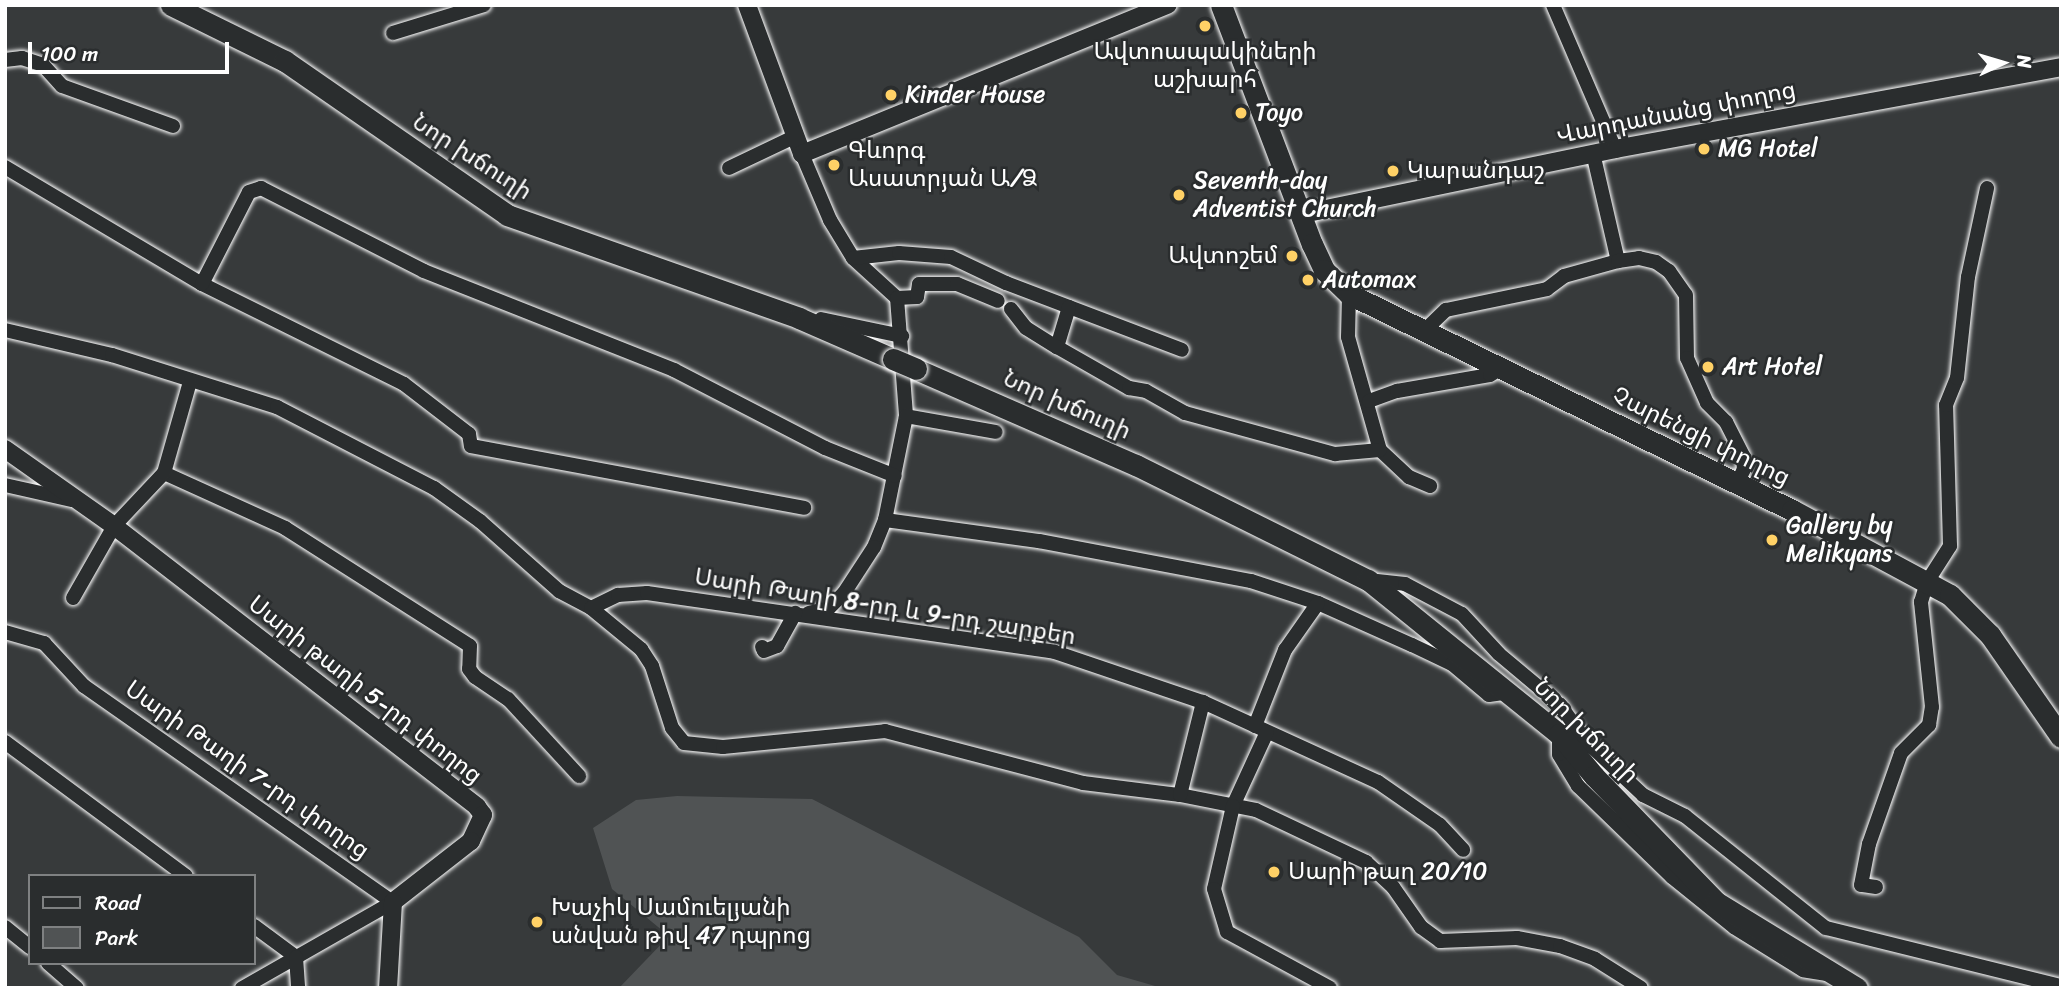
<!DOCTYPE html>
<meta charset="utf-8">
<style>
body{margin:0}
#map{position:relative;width:2066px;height:993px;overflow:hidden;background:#373a3b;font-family:Sriracha,"Noto Sans Armenian",sans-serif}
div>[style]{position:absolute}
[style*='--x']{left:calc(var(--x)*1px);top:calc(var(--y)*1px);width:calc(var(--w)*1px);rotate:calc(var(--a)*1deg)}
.green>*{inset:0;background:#505354}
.roads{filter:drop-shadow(0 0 2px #fff) drop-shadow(0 0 2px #fff)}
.minor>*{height:14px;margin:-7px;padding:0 7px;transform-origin:7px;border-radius:7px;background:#2a2d2e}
.tertiary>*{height:18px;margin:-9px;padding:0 9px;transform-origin:9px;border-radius:9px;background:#2a2d2e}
.secondary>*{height:21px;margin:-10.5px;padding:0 10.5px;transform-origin:10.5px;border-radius:10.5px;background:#2a2d2e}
.bridges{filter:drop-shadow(0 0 2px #fff) drop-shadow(0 0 2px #fff)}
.secondary-bridge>*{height:21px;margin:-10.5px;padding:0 10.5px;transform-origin:10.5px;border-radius:10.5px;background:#2a2d2e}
.dots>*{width:19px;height:19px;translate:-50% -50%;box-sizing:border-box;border:4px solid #2a2d2e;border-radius:50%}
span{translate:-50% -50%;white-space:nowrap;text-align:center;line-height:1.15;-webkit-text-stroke:5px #2a2d2e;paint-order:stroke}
.poi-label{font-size:24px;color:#fff}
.left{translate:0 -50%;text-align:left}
.right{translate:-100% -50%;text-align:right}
.street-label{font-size:24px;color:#fff}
.frame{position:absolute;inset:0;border:7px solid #fff;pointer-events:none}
.legend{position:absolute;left:28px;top:874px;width:228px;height:91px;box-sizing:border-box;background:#2a2d2e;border:2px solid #7f8182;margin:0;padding:9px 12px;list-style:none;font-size:21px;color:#fff}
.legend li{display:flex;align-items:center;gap:14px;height:35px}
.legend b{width:35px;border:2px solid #7f8182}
.north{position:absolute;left:1968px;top:28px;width:70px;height:70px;-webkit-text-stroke:5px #2a2d2e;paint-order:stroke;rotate:86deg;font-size:19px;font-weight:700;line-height:28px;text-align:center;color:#fff}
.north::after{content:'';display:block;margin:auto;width:24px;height:32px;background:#fff;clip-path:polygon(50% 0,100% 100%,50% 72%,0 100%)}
.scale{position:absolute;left:28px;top:42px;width:201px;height:32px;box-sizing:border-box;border:4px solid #fff;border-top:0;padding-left:9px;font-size:21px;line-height:24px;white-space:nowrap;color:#fff;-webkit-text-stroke:5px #2a2d2e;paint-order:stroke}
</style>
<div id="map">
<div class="green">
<i style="clip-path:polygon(677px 796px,812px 799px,1079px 937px,1117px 975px,1162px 988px,619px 988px,669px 936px,612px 889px,593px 828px,636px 800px)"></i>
</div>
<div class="roads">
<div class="minor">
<i style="--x:1553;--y:5;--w:157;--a:66.7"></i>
<i style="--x:393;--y:33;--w:95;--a:-17.1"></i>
<i style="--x:5;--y:60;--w:17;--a:-7"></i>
<i style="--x:22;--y:58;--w:22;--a:18"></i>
<i style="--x:43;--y:65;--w:28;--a:48"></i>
<i style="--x:62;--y:86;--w:118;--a:19.8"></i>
<i style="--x:1593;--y:153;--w:111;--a:77"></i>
<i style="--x:802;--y:154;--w:72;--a:67"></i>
<i style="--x:830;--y:220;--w:44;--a:58.8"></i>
<i style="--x:853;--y:258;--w:59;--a:42.3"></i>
<i style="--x:897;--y:298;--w:118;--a:85.6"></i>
<i style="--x:906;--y:416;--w:106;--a:101.4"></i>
<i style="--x:885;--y:520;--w:29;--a:112"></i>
<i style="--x:874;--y:547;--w:55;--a:123.1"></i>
<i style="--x:844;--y:593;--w:21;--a:135"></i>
<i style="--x:829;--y:608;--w:21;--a:166"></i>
<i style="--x:5;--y:167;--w:229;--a:30.7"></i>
<i style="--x:202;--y:284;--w:225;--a:26.3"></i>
<i style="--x:404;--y:384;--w:82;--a:37.6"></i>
<i style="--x:469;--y:434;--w:12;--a:81"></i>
<i style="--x:471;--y:446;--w:339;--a:10.5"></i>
<i style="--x:729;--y:168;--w:74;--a:-25.5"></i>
<i style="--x:853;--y:258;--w:46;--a:-6.2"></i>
<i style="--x:899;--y:253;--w:52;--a:4.4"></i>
<i style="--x:951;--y:257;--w:61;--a:25.3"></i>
<i style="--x:1006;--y:283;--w:188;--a:20.8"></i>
<i style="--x:202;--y:284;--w:103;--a:-62.9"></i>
<i style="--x:249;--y:192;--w:13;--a:-18"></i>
<i style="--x:261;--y:188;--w:183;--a:27"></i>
<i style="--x:424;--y:271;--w:269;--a:21.6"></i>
<i style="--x:674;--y:370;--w:170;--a:27.3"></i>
<i style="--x:825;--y:448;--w:75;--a:21.8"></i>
<i style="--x:1349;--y:294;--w:43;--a:91.3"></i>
<i style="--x:1348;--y:337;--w:117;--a:74.2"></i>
<i style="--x:1380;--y:450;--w:40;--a:43"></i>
<i style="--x:1409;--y:477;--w:23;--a:23"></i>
<i style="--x:897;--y:298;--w:20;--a:-3"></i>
<i style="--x:917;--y:297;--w:13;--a:-81"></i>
<i style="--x:919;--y:284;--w:38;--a:0"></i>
<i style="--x:957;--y:284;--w:44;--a:22.5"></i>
<i style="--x:1069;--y:307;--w:42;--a:106.7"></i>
<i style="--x:1057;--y:347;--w:83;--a:29.7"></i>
<i style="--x:1129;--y:388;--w:17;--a:10"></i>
<i style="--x:1146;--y:391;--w:45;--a:29.4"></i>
<i style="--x:1185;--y:413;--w:156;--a:15.3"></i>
<i style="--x:1335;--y:454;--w:45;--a:-5.1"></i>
<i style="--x:1011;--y:309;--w:24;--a:52"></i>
<i style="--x:1026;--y:328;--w:36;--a:32"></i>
<i style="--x:821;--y:319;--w:83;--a:11.9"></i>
<i style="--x:5;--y:330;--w:110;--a:13.2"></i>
<i style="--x:112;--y:355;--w:173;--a:17.5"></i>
<i style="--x:277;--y:407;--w:177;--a:27.3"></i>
<i style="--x:434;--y:488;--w:57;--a:35.7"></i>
<i style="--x:480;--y:521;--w:106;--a:41.5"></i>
<i style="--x:559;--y:591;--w:36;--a:28"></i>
<i style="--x:591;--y:608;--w:65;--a:39.4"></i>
<i style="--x:641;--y:649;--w:20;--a:57"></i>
<i style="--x:652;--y:666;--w:65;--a:72.1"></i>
<i style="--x:672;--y:728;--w:19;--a:51"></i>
<i style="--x:684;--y:743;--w:39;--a:6"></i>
<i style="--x:723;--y:747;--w:163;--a:-5.6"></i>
<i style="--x:885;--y:731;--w:205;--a:14.7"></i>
<i style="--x:1083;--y:783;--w:98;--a:7.1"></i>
<i style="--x:1180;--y:795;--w:77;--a:11.2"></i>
<i style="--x:1256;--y:810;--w:122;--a:25.3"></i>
<i style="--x:1366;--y:862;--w:37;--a:43"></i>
<i style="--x:1393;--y:887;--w:49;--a:55"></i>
<i style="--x:1421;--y:927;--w:24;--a:36"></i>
<i style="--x:1440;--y:941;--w:77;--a:-2.2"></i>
<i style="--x:1517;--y:938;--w:44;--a:10.5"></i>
<i style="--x:1560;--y:946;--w:37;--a:20"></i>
<i style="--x:1595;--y:959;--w:54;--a:32.2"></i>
<i style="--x:1425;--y:330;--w:29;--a:-44"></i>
<i style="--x:1446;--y:310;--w:103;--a:-11.7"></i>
<i style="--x:1547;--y:289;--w:21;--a:-37"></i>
<i style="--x:1564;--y:276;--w:56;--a:-15.5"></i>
<i style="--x:1618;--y:261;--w:21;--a:-8"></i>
<i style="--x:1639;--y:258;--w:17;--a:13"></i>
<i style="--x:1656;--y:262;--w:16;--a:35"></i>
<i style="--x:1669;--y:271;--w:29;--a:55"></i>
<i style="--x:1686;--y:295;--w:63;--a:89.1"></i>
<i style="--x:1687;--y:358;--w:49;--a:66"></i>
<i style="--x:1707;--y:403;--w:27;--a:45"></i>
<i style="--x:1726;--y:422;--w:38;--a:63"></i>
<i style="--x:1743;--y:456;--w:13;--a:86"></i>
<i style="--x:1744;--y:469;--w:17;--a:115"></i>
<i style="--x:1369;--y:401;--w:30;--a:-20"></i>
<i style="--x:1397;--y:391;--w:94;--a:-9.8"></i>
<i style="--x:1490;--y:375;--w:12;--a:-31"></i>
<i style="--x:906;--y:416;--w:91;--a:10.1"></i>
<i style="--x:164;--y:473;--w:133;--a:24.4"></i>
<i style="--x:285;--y:528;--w:219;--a:32.5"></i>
<i style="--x:470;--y:646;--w:23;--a:92"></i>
<i style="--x:469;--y:669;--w:10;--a:53"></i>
<i style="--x:475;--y:677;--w:40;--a:34"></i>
<i style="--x:508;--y:699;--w:105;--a:47.3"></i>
<i style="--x:5;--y:485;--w:69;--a:12.6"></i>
<i style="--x:885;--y:520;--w:155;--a:7.8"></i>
<i style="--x:1039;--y:541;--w:216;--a:10.7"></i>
<i style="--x:1251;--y:581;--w:71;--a:18.2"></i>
<i style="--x:1318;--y:603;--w:103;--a:24.1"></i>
<i style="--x:1412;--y:645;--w:44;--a:25.4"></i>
<i style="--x:1452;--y:664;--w:48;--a:40"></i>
<i style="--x:1489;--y:695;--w:21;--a:-8"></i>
<i style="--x:1368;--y:580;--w:37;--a:6"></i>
<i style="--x:1405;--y:584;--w:64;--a:27.8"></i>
<i style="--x:1462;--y:614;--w:54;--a:47.2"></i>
<i style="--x:1499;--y:654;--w:80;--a:39.9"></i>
<i style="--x:1560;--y:705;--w:48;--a:54.3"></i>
<i style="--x:73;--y:598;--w:83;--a:-60.3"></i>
<i style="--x:114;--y:526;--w:73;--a:-46.7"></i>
<i style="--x:164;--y:473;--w:95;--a:-74.1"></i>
<i style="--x:591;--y:608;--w:30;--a:-26"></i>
<i style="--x:618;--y:595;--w:29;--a:-4"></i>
<i style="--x:647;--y:593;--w:412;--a:8.2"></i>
<i style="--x:1055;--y:652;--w:156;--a:18.7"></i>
<i style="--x:1203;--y:702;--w:192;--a:24.6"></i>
<i style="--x:1378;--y:782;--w:75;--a:34.7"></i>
<i style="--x:1440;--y:825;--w:34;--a:47"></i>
<i style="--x:5;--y:632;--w:41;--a:15.8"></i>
<i style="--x:44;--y:643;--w:59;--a:47.1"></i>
<i style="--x:84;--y:686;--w:377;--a:35"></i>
<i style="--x:393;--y:902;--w:174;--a:150.3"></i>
<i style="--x:762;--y:647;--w:4;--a:63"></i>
<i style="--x:764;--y:651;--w:14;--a:-21"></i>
<i style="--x:777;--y:646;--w:38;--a:-61"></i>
<i style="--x:1255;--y:726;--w:82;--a:-68.5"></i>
<i style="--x:1285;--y:650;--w:57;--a:-54.9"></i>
<i style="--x:1267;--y:732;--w:81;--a:114.7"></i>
<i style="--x:1233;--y:806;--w:85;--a:102.9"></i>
<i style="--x:1214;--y:889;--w:45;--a:73.2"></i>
<i style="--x:1227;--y:932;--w:117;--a:28.5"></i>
<i style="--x:5;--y:742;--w:225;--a:36.5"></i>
<i style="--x:1180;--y:795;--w:96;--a:-76.1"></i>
<i style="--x:1876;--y:887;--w:15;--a:-172"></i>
<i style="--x:1861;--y:885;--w:42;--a:-79"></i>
<i style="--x:1869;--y:844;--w:96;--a:-70.6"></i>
<i style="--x:1901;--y:753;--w:40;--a:-45"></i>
<i style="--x:1929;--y:725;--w:18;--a:-81"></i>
<i style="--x:1932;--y:707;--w:106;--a:-96"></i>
<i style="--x:1921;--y:602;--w:21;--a:-73"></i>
<i style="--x:1927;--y:582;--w:43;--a:-57.4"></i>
<i style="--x:1950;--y:546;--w:141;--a:-91.6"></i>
<i style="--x:1946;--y:405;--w:29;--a:-68"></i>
<i style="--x:1957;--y:378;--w:102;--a:-83.8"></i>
<i style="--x:1968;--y:277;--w:91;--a:-77.9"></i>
<i style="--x:254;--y:926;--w:52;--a:36.4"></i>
<i style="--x:296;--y:957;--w:31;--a:86"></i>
<i style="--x:5;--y:927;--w:32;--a:39"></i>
<i style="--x:48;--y:963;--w:38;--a:41"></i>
<i style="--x:1827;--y:974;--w:24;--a:-171"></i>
<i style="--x:1803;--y:970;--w:81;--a:-148.1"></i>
<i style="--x:1734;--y:927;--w:80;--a:-141.1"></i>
<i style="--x:1672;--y:877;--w:131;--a:-135.9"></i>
<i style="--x:1578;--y:786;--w:37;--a:-121"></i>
<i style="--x:1559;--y:754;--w:20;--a:-90"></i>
<i style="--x:1559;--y:734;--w:37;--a:22"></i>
<i style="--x:1593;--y:748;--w:69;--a:43.2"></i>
<i style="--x:1643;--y:795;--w:47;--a:26.6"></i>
<i style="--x:1685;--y:816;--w:180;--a:38.5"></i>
<i style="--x:1826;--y:928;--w:242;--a:13.9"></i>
</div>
<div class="tertiary">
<i style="--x:747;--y:5;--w:159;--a:69.7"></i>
<i style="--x:802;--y:154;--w:395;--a:-22.2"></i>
<i style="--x:1302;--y:214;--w:320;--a:-11.7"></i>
<i style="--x:1615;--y:149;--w:453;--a:-10.4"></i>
<i style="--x:5;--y:449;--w:133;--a:35.2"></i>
<i style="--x:114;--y:526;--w:459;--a:37.7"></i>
<i style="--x:477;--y:807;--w:10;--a:53"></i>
<i style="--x:483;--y:815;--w:29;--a:115"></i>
<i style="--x:471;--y:841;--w:99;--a:142"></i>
<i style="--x:393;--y:902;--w:86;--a:93.3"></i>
</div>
<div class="secondary">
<i style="--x:171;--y:5;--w:127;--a:26.2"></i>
<i style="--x:285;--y:61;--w:270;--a:34.7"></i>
<i style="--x:507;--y:215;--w:310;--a:19.4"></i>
<i style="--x:799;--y:318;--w:103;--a:23.6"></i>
<i style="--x:1221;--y:5;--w:256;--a:69.2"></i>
<i style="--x:1312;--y:244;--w:29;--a:65"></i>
<i style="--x:1324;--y:270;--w:35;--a:44"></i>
<i style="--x:1349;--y:294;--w:493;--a:26"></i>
<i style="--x:1792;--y:510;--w:179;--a:28.3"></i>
<i style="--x:1950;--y:595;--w:57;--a:45"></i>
<i style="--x:1990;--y:635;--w:124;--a:55.2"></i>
<i style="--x:916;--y:369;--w:240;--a:23.6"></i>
<i style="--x:1136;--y:465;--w:259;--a:26.4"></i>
<i style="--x:1368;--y:580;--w:245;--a:38.9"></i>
<i style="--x:1559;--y:734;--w:55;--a:50.2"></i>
<i style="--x:1594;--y:776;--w:175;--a:45.9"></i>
<i style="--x:1716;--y:902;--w:165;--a:31.4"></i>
</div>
</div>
<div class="bridges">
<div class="secondary-bridge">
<i style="--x:893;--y:359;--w:25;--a:23"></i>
</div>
</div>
<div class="dots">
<i style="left:1205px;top:26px;background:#ffd166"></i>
<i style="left:891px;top:95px;background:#ffd166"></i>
<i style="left:1241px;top:113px;background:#ffd166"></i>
<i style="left:1704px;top:149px;background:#ffd166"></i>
<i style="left:834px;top:165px;background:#ffd166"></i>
<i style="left:1393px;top:171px;background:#ffd166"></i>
<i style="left:1179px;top:195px;background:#ffd166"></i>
<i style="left:1292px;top:256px;background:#ffd166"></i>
<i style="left:1308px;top:280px;background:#ffd166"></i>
<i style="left:1708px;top:367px;background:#ffd166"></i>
<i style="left:1772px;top:540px;background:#ffd166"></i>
<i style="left:1274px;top:872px;background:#ffd166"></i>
<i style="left:537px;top:922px;background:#ffd166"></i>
</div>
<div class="poi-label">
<span style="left:1205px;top:66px">Ավտոապակիների<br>աշխարհ</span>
<span class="left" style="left:905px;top:95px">Kinder House</span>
<span class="left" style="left:1255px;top:113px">Toyo</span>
<span class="left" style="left:1718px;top:149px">MG Hotel</span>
<span class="left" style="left:848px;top:165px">Գևորգ<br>Ասատրյան Ա/Ձ</span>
<span class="left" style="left:1407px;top:171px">Կարանդաշ</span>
<span class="left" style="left:1193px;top:195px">Seventh-day<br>Adventist Church</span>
<span class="right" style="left:1278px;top:256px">Ավտոշեմ</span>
<span class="left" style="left:1322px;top:280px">Automax</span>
<span class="left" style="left:1722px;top:367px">Art Hotel</span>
<span class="left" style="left:1786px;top:540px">Gallery by<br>Melikyans</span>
<span class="left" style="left:1288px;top:872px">Սարի թաղ 20/10</span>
<span class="left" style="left:551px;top:922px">Խաչիկ Սամուելյանի<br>անվան թիվ 47 դպրոց</span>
</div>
<div class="street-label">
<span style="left:1676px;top:113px;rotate:-11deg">Վարդանանց փողոց</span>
<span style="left:472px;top:157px;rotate:33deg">Նոր խճուղի</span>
<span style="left:1067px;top:405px;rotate:24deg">Նոր խճուղի</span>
<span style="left:1701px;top:437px;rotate:26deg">Չարենցի փողոց</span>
<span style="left:885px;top:607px;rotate:9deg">Սարի Թաղի 8-րդ և 9-րդ շարքեր</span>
<span style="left:365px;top:690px;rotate:38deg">Սարի թաղի 5-րդ փողոց</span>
<span style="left:1586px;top:731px;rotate:45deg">Նոր խճուղի</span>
<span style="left:247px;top:770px;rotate:35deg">Սարի Թաղի 7-րդ փողոց</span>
</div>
<div class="frame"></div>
<ul class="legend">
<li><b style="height:9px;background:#2a2d2e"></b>Road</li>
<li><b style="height:19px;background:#505354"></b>Park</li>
</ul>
<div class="north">N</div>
<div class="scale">100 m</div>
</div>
